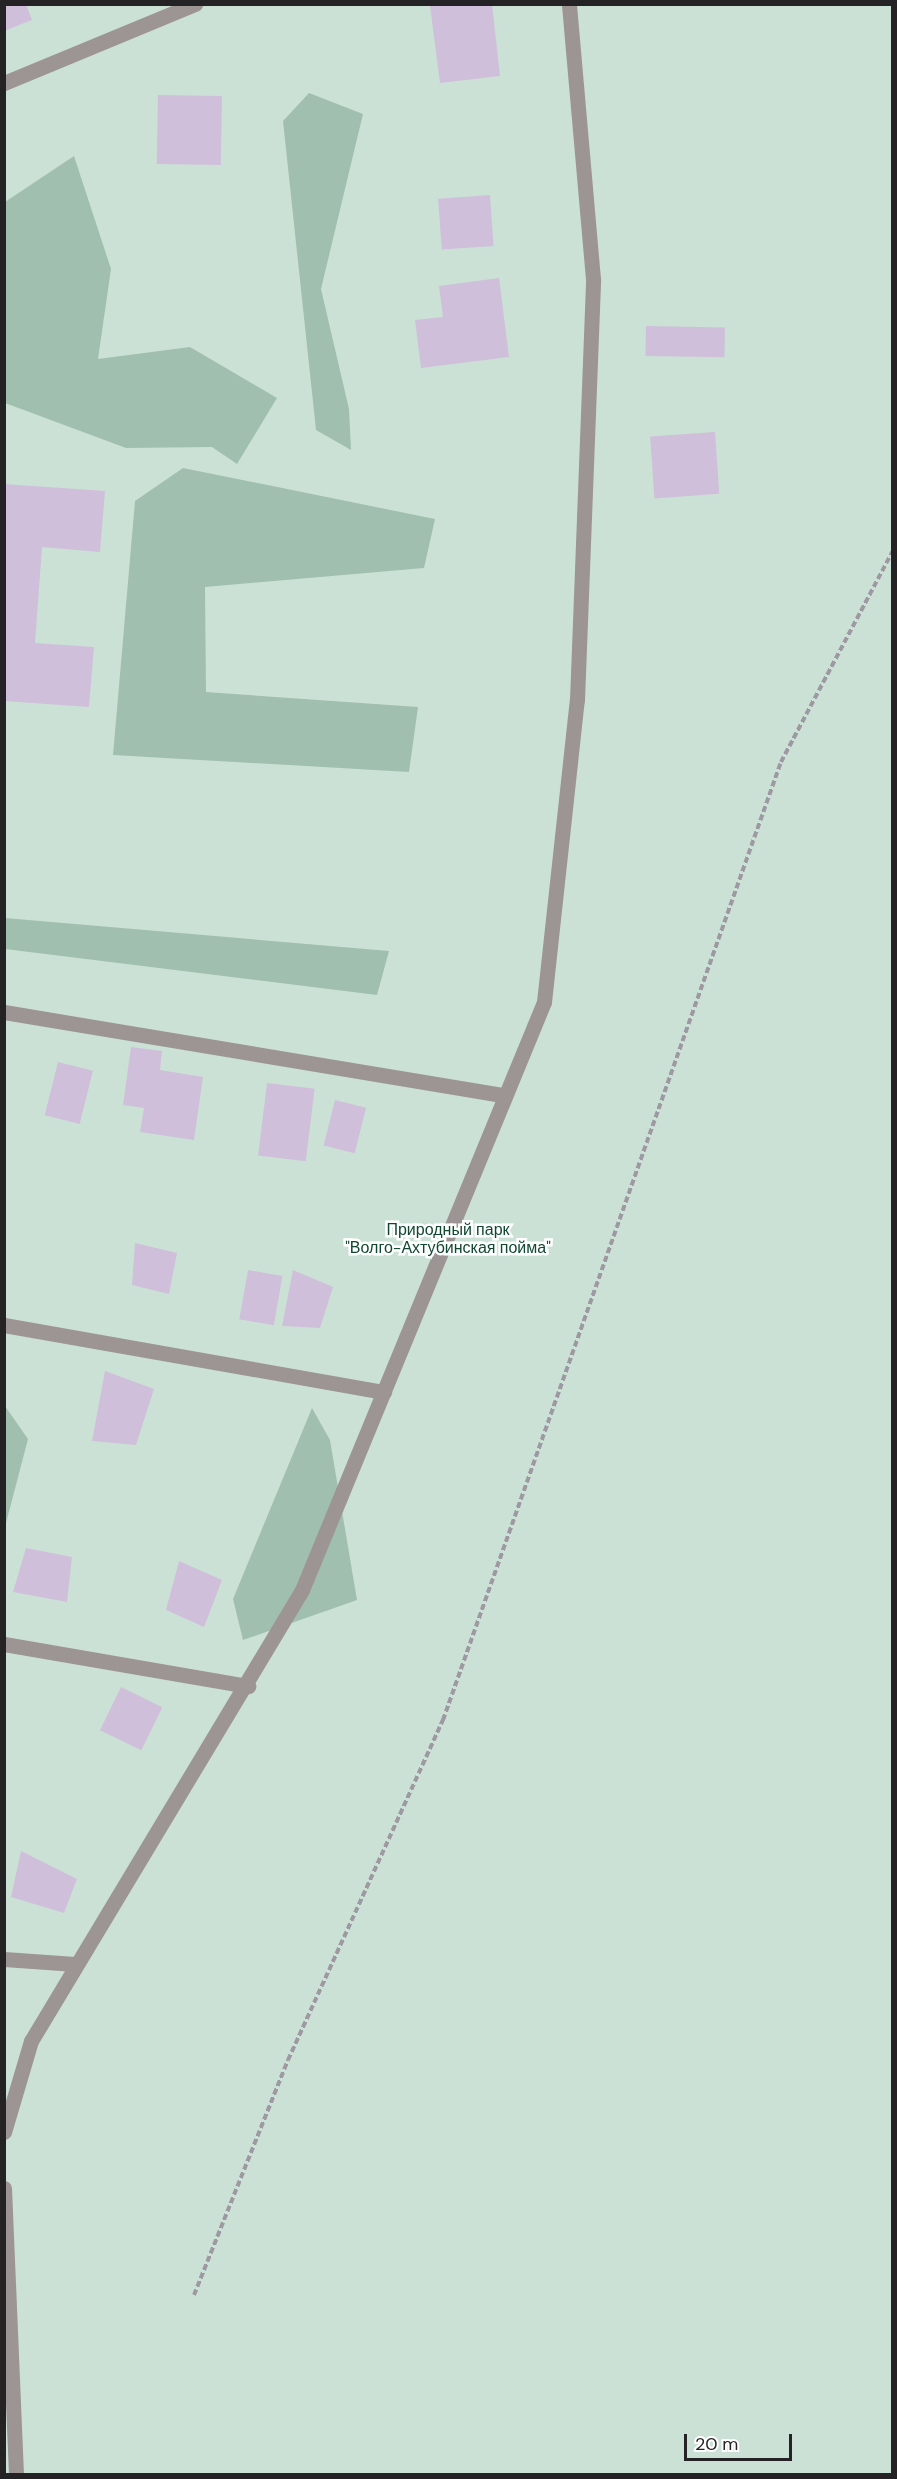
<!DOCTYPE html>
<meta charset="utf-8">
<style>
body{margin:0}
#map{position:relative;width:897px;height:2479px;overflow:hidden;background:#f7f0fd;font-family:"DM Sans",sans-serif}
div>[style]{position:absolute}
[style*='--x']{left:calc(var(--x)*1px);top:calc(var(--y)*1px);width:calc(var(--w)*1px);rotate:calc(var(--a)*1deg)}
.green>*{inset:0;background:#cce1d5;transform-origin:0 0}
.forest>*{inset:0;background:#a1bfae}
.building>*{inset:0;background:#cfbfda;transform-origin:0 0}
.path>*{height:4px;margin-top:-2px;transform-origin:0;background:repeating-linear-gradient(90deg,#9d98a1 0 6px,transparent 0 9px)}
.minor>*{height:15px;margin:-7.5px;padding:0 7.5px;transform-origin:7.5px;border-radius:7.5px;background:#9c9594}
span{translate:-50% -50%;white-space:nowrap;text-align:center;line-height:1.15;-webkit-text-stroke:5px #fff;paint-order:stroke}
.park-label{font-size:16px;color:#0f472f}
.frame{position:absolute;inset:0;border:6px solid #252226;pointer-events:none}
.scale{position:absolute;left:684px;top:2434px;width:108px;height:27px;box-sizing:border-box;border:3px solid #252226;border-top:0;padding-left:8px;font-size:18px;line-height:21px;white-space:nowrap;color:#252226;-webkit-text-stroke:4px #fff;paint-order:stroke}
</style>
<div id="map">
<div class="green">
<i style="left:5px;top:5px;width:887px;height:2469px"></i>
</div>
<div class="forest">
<i style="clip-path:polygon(309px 93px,363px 114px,321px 289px,349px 409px,351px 450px,316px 430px,283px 121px)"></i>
<i style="clip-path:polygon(74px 156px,111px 269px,98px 359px,190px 347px,277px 398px,237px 464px,212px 447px,126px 448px,5px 403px,5px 202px)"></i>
<i style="clip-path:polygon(183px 468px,435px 519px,424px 568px,205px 587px,206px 692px,418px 707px,409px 772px,113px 755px,135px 501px)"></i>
<i style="clip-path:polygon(5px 918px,389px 951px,377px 995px,5px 949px)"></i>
<i style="clip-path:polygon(5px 1406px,28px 1439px,5px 1527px,4px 1527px)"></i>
<i style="clip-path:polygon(312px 1408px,330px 1440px,357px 1600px,243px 1640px,233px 1599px)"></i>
</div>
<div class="building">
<i style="clip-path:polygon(4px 4px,26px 4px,32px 20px,4px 31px)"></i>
<i style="clip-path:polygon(444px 4px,492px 4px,500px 76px,440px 83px,430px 6px)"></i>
<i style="left:158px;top:95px;width:64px;height:69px;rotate:1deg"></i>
<i style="left:490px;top:195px;width:51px;height:52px;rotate:86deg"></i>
<i style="clip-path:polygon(499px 278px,509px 357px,421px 368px,415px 320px,443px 317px,439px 286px)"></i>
<i style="left:646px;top:326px;width:79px;height:30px;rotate:1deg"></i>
<i style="left:715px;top:432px;width:62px;height:65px;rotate:86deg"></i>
<i style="clip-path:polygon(4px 484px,105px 491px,100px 552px,42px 547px,35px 643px,94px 647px,89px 707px,4px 701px)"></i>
<i style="clip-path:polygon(131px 1047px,162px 1051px,160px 1070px,203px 1077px,194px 1140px,140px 1132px,144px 1108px,123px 1105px)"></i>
<i style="left:58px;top:1062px;width:36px;height:55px;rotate:14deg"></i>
<i style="left:267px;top:1083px;width:48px;height:73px;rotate:7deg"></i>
<i style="left:335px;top:1100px;width:32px;height:47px;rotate:14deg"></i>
<i style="clip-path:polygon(135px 1243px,177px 1253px,169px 1294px,132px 1285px)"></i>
<i style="left:248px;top:1270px;width:35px;height:50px;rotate:10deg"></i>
<i style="clip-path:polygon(293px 1270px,333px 1287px,320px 1328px,282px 1326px)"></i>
<i style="clip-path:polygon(105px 1371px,154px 1389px,136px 1445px,92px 1441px)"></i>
<i style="clip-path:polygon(26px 1548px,72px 1557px,67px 1602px,13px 1592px)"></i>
<i style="clip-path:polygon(179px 1561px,222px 1580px,204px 1627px,166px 1610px)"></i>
<i style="left:121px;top:1687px;width:46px;height:48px;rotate:26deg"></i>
<i style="clip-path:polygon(21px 1851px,77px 1879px,64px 1913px,11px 1897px)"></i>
</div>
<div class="path">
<i style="--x:194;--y:2295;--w:253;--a:-68.2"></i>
<i style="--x:288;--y:2060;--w:374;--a:-65.5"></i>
<i style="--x:443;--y:1720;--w:1016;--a:-70.57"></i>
<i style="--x:781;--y:762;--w:238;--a:-62.1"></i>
</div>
<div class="minor">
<i style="--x:4;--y:83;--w:207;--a:-22.5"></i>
<i style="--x:4;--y:1012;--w:505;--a:9.46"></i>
<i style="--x:4;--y:1325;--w:386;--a:10"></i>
<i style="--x:4;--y:1644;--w:248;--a:9.8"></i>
<i style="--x:4;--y:1959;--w:71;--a:4"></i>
<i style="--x:4;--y:2132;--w:95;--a:-73.5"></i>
<i style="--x:31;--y:2041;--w:526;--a:-59"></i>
<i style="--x:302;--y:1590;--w:636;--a:-67.63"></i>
<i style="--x:544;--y:1002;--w:304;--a:-83.8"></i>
<i style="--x:577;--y:700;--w:421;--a:-87.8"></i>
<i style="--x:593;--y:279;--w:276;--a:-95"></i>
<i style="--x:4;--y:2188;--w:286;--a:87.6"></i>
</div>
<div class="park-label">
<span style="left:448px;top:1239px">Природный парк<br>"Волго-Ахтубинская пойма"</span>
</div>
<div class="frame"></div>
<div class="scale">20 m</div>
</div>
